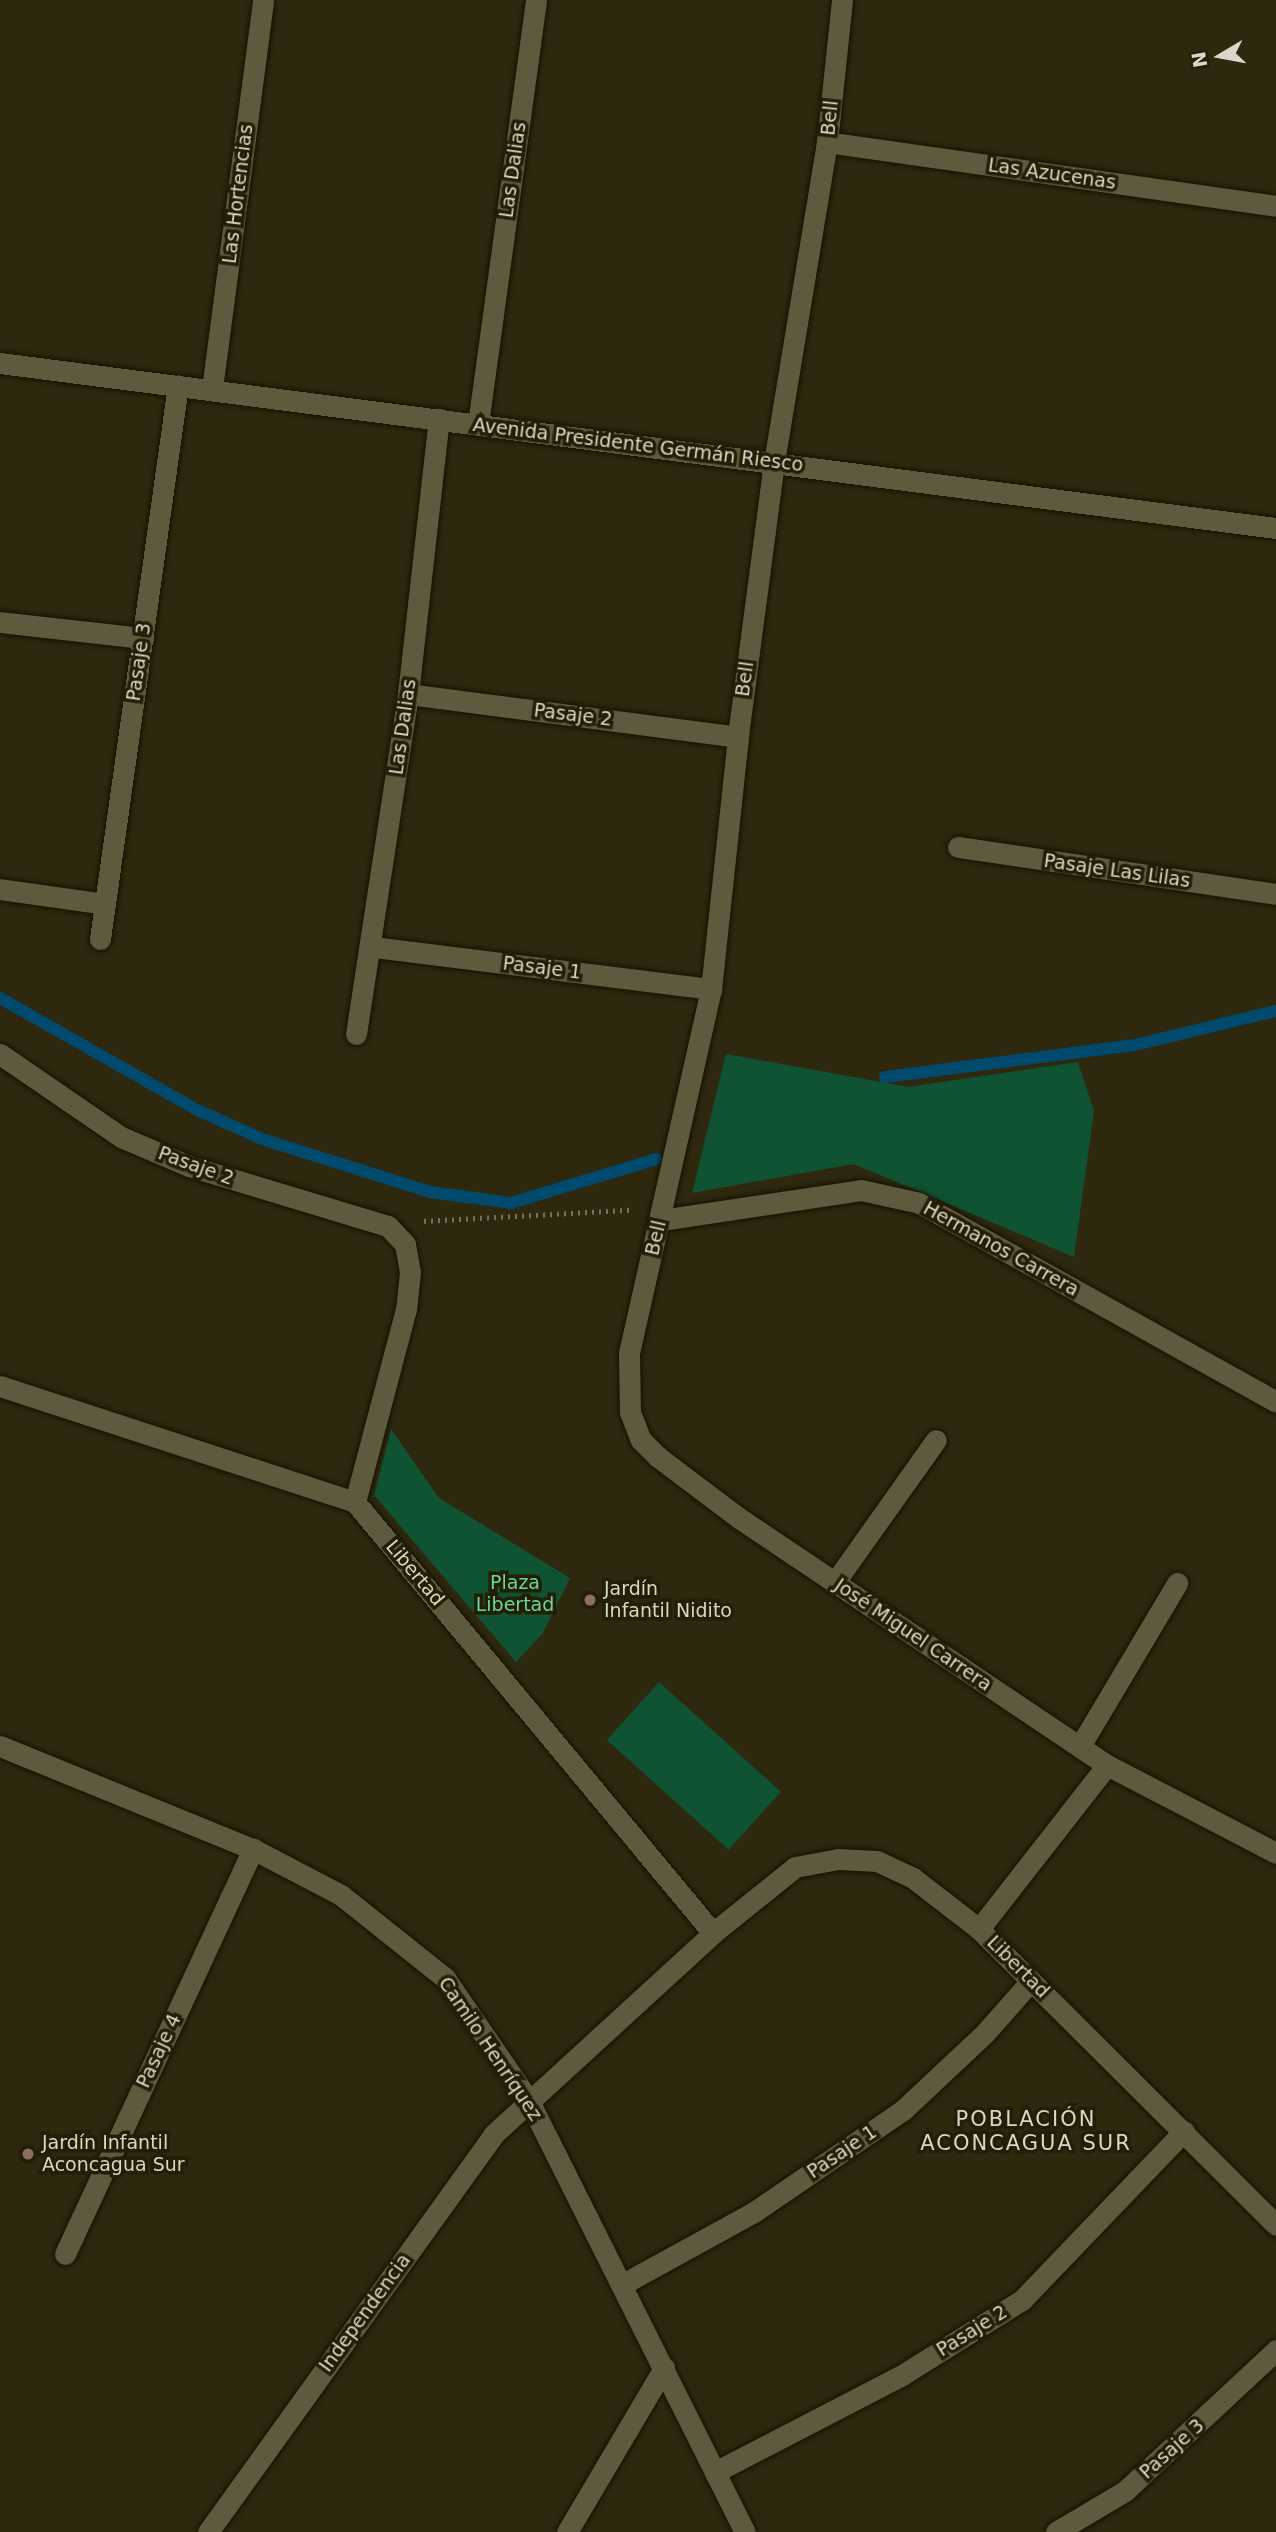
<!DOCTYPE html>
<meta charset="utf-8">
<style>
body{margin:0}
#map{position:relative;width:1276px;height:2532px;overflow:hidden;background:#2d280e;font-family:"DejaVu Sans",sans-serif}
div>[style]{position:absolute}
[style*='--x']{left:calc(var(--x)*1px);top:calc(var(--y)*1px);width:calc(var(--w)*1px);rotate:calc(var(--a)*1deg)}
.green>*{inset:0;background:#0f5333;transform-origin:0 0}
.stream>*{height:12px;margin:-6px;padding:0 6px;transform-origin:6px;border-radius:6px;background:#004a6d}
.path>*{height:4.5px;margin-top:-2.25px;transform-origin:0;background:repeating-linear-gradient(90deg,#736f59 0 2px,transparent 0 7px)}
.roads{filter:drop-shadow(0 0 2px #151000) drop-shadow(0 0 2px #151000)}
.minor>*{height:21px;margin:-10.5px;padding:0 10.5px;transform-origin:10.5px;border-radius:10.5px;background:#5e5a3e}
.tertiary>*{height:21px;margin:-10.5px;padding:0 10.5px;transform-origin:10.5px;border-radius:10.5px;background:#5e5a3e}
.dots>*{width:19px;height:19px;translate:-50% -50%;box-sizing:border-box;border:4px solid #231e05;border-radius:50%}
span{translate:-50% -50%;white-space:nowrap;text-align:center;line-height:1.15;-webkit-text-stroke:7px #231e05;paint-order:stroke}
.street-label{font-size:19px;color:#d9d7c7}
.park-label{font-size:19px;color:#65d99a}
.poi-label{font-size:19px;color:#d9d7c7}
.left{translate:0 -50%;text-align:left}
.neighbourhood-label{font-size:21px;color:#d9d7c7;letter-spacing:2px}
.north{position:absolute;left:1185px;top:21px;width:70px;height:70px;-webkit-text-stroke:5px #231e05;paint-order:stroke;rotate:260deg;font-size:19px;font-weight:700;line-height:28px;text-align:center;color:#d9d7c7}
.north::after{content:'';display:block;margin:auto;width:24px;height:32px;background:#d9d7c7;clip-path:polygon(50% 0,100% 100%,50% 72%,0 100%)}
</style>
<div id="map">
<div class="green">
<i style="clip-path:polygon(726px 1054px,908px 1087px,1078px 1062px,1094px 1111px,1074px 1257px,854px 1164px,692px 1193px)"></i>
<i style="clip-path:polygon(391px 1429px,439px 1498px,570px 1578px,543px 1633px,516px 1662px,374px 1495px)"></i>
<i style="left:659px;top:1682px;width:164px;height:78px;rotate:42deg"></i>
</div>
<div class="stream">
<i style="--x:0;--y:998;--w:224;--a:29.6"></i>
<i style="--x:195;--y:1109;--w:73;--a:24.1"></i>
<i style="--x:262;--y:1139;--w:176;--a:17.5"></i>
<i style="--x:430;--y:1192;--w:82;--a:7.7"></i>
<i style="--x:511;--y:1203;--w:152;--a:-16.8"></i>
<i style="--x:885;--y:1077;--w:252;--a:-7.3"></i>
<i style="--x:1135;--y:1045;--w:145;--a:-13.6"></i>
</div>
<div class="path">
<i style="--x:424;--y:1221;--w:206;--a:-3.1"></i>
</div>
<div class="roads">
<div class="minor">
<i style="--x:842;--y:0;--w:143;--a:96"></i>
<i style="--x:827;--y:142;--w:324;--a:99.4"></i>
<i style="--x:774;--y:462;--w:277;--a:97.5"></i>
<i style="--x:738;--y:737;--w:253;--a:96.1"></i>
<i style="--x:711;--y:989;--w:374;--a:102.7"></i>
<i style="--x:629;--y:1354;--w:58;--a:89"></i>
<i style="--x:630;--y:1412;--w:30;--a:69"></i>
<i style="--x:641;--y:1440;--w:24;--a:45"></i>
<i style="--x:658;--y:1457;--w:101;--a:37"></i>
<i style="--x:739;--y:1518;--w:443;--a:33.9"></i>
<i style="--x:1107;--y:1765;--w:191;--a:27.5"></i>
<i style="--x:827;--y:142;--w:454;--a:8.1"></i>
<i style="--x:212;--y:389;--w:392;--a:-82.5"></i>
<i style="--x:478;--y:424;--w:428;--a:-82.2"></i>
<i style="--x:0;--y:622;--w:144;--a:6.4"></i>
<i style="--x:408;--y:694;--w:333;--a:7.4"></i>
<i style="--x:958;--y:847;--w:321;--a:8.4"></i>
<i style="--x:0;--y:889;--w:106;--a:8.1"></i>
<i style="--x:100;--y:939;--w:559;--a:-81.99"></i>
<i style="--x:373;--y:947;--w:341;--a:7.1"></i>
<i style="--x:356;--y:1034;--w:344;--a:-81.3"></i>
<i style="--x:408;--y:694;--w:277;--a:-83.6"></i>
<i style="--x:0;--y:1054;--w:147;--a:34.4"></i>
<i style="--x:121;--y:1137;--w:74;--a:23.1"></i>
<i style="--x:189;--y:1166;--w:208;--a:16.8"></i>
<i style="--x:388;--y:1226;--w:25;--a:47"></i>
<i style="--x:405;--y:1244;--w:28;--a:80"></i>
<i style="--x:410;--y:1272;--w:37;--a:96"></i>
<i style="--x:406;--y:1309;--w:200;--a:104.8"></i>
<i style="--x:661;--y:1220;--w:202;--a:-8.5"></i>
<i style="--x:861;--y:1190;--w:59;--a:12.6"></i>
<i style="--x:919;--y:1203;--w:409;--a:29.1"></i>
<i style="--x:0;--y:1386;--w:373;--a:18.1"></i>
<i style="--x:355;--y:1502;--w:560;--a:50.29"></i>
<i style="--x:835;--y:1582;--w:174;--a:-54.6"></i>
<i style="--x:1080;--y:1746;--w:190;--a:-59.2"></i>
<i style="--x:979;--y:1929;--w:208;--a:-52"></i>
<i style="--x:65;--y:2254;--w:447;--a:-65.1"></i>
<i style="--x:623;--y:2284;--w:149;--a:-28.8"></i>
<i style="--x:754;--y:2212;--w:181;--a:-34.4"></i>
<i style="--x:903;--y:2110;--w:112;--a:-43.2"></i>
<i style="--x:985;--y:2033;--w:69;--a:-48.5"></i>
<i style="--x:715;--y:2472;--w:211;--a:-27.4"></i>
<i style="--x:902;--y:2375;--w:142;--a:-32"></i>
<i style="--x:1022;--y:2300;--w:234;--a:-46.2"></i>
<i style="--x:208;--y:2532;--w:490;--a:-54.3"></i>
<i style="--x:494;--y:2134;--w:297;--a:-42.5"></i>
<i style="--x:713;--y:1933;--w:105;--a:-38.8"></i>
<i style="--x:795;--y:1867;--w:44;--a:-10.5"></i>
<i style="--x:838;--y:1859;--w:39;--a:3"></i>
<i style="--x:877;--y:1861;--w:40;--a:25"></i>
<i style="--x:913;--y:1878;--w:83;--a:37.7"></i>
<i style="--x:979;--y:1929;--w:419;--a:44.9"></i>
<i style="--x:567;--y:2532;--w:191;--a:-59.4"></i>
<i style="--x:1056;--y:2532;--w:80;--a:-30.7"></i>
<i style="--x:1125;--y:2491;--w:207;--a:-43"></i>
</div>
<div class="tertiary">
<i style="--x:0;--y:363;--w:1287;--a:7.37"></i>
<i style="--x:0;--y:1746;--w:273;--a:22.2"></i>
<i style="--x:253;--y:1849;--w:99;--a:27.6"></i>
<i style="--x:341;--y:1895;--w:133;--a:38.6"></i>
<i style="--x:445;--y:1978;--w:147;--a:55.6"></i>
<i style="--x:528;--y:2099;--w:484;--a:63.4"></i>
</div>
</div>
<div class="dots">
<i style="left:590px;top:1600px;background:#8d6e63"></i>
<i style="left:28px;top:2154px;background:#8d6e63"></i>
</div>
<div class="street-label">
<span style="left:830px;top:118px;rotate:-84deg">Bell</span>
<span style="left:513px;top:170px;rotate:-82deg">Las Dalias</span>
<span style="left:1052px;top:174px;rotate:8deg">Las Azucenas</span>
<span style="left:238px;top:194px;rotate:-83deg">Las Hortencias</span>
<span style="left:638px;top:445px;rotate:7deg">Avenida Presidente Germán Riesco</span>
<span style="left:139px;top:662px;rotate:-82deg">Pasaje 3</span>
<span style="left:745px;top:679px;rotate:-82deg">Bell</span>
<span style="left:573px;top:715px;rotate:7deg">Pasaje 2</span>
<span style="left:403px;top:727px;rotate:-82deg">Las Dalias</span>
<span style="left:1117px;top:871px;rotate:8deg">Pasaje Las Lilas</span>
<span style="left:542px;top:968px;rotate:7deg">Pasaje 1</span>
<span style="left:196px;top:1166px;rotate:20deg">Pasaje 2</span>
<span style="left:656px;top:1238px;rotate:-77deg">Bell</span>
<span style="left:1001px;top:1249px;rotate:29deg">Hermanos Carrera</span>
<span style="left:415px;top:1573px;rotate:50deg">Libertad</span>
<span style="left:913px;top:1635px;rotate:34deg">José Miguel Carrera</span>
<span style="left:1018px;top:1967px;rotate:45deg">Libertad</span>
<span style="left:490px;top:2049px;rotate:56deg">Camilo Henríquez</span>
<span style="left:159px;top:2051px;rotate:-65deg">Pasaje 4</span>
<span style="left:842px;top:2152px;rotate:-34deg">Pasaje 1</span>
<span style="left:365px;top:2313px;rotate:-54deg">Independencia</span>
<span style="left:972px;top:2331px;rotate:-32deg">Pasaje 2</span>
<span style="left:1172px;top:2449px;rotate:-42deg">Pasaje 3</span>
</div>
<div class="park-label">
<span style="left:515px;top:1594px">Plaza<br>Libertad</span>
</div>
<div class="poi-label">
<span class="left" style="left:604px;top:1600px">Jardín<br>Infantil Nidito</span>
<span class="left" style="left:42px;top:2154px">Jardín Infantil<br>Aconcagua Sur</span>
</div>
<div class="neighbourhood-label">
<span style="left:1026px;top:2131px">POBLACIÓN<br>ACONCAGUA SUR</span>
</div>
<div class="north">N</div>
</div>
